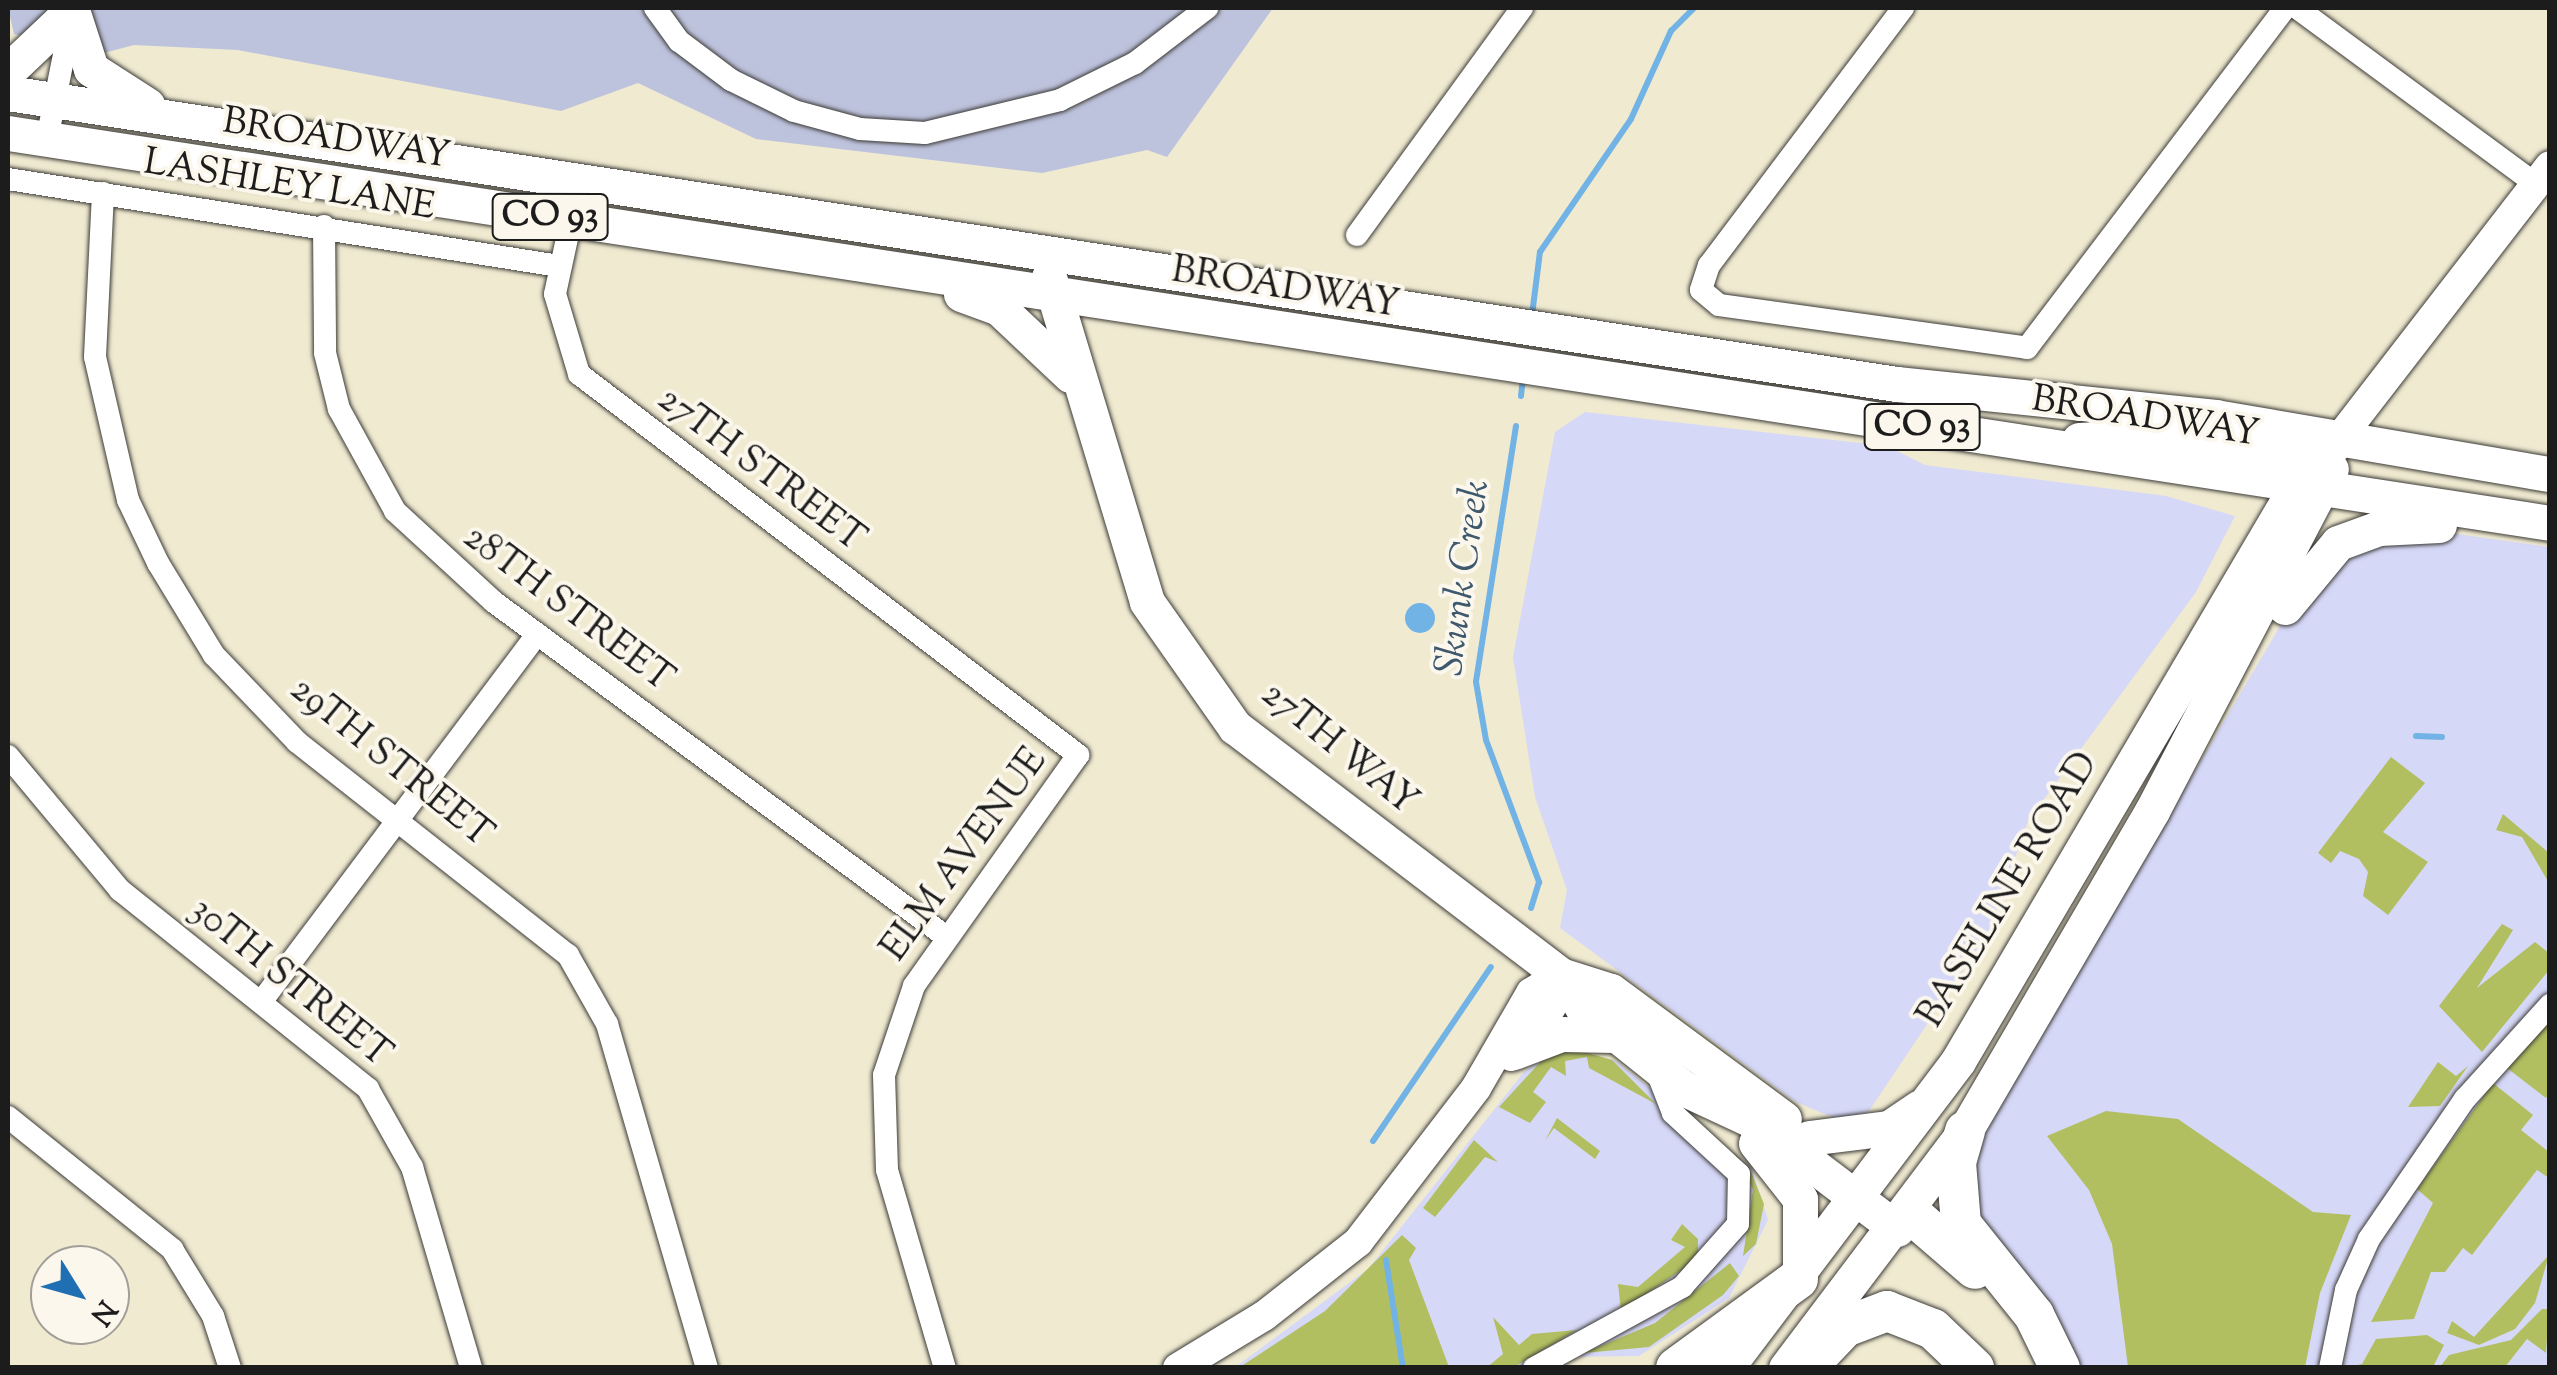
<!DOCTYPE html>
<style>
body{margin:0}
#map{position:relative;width:2557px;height:1375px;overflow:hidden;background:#f0ead1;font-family:"Sorts Mill Goudy",serif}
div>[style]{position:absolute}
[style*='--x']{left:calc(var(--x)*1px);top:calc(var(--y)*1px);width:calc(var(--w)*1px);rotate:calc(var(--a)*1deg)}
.built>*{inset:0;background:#d6d8f8}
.industrial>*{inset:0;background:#bec3dd}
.green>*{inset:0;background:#b2bf61}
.water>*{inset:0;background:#72b3e6}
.round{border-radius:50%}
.stream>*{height:6px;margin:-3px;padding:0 3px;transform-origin:3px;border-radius:3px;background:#72b3e6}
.roads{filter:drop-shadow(0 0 2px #3c3b37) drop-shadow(0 0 2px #3c3b37)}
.street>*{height:22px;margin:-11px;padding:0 11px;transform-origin:11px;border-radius:11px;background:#fff}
.secondary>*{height:30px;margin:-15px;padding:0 15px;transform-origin:15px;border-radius:15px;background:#fff}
.primary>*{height:35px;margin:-17.5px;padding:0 17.5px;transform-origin:17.5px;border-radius:17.5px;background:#fff}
.highway>*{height:40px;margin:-20px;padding:0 20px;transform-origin:20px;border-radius:20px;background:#fff}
span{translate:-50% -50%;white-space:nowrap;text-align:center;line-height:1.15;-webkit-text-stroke:8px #fbf7ec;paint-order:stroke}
.shield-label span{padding:2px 8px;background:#fbf7ec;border:2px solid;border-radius:8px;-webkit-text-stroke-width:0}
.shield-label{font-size:35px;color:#1c1c1c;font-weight:700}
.street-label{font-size:38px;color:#1c1c1c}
.water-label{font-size:40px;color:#3e586d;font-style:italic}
.frame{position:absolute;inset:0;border:10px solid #1c1c1c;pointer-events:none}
.north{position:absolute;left:30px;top:1245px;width:100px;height:100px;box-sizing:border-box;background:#fbf7ec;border:2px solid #a29f99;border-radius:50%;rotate:127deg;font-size:28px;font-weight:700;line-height:40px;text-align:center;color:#1c1c1c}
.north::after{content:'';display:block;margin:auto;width:35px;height:45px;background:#1f6fb2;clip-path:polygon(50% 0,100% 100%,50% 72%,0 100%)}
</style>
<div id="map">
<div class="built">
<i style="clip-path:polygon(1585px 412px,1887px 446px,1925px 465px,2166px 496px,2235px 516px,2196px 592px,2028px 821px,1989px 932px,1867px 1114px,1841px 1121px,1796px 1102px,1560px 928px,1567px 890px,1535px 797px,1513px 657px,1555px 432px)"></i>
<i style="clip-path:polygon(2429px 530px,2549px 547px,2549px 1367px,2068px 1367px,1962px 1204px,1971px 1152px,2293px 604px,2355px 549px)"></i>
<i style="clip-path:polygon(1556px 1050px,1615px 1060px,1752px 1169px,1768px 1220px,1729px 1298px,1639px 1356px,1557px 1357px,1534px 1368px,1234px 1368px,1368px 1269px,1524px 1072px)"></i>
</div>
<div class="industrial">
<i style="clip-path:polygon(8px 8px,1273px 8px,1167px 157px,1147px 150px,1042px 173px,756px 139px,638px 83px,561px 111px,238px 50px,134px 45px,100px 54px,14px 34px)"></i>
</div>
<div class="green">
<i style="clip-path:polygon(2391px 757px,2425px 783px,2383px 832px,2428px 862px,2388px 915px,2363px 896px,2368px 872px,2359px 859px,2340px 851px,2331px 863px,2318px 853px)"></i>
<i style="clip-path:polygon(2503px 814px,2549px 853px,2549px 883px,2522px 837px,2496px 830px)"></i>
<i style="clip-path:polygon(2502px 924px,2513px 930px,2477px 988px,2535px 942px,2549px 953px,2549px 970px,2482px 1052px,2439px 1006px)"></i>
<i style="clip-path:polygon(2549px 1018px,2549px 1093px,2546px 1098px,2507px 1068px)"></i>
<i style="clip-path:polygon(1574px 1049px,1612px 1060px,1656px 1104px,1589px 1068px,1587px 1057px,1565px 1061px,1566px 1076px,1551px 1067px,1533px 1092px,1546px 1102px,1530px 1123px,1499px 1107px,1544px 1058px)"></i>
<i style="clip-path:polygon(2438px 1062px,2456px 1076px,2468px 1066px,2440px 1106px,2408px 1107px)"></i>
<i style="clip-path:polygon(2493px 1083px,2533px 1115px,2521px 1130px,2549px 1152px,2549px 1178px,2537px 1170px,2472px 1255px,2463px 1248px,2445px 1272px,2431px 1272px,2414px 1319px,2371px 1322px,2433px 1203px,2417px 1189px)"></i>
<i style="clip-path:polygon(2106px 1111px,2178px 1119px,2313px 1212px,2351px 1215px,2320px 1293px,2305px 1367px,2128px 1367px,2112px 1244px,2089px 1190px,2047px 1136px)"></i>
<i style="clip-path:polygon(1557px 1118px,1600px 1151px,1595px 1159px,1554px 1128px,1545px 1141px)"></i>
<i style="clip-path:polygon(1474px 1140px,1498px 1162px,1485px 1157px,1435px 1217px,1423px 1208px)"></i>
<i style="clip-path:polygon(1734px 1152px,1751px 1172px,1764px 1204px,1756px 1244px,1743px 1256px,1753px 1190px)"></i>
<i style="clip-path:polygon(1682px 1224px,1698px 1239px,1698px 1259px,1621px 1311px,1618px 1284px,1638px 1287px,1685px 1247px,1671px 1240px)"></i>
<i style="clip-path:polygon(1402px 1235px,1416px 1248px,1409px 1260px,1449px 1367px,1240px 1367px,1325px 1311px)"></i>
<i style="clip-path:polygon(2549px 1255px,2535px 1303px,2515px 1329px,2479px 1345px,2447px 1333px,2452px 1321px,2474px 1337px)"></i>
<i style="clip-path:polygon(1730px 1263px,1739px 1276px,1723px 1295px,1649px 1347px,1584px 1353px,1655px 1323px)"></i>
<i style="clip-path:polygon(2542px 1309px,2549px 1309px,2546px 1353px,2527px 1339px,2505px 1367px,2440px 1367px,2449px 1355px,2511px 1340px)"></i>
<i style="clip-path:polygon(1493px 1317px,1519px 1345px,1532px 1334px,1577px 1330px,1514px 1367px,1486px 1368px,1503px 1354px)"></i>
<i style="clip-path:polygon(2427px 1335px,2444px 1345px,2433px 1367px,2347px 1367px,2362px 1364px,2376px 1339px)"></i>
</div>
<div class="water">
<i class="round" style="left:1405px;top:603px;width:30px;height:30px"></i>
</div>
<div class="stream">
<i style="--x:1532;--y:315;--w:64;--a:-82.8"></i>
<i style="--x:1540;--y:252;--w:161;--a:-55.6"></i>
<i style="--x:1631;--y:119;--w:97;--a:-65.6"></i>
<i style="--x:1671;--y:31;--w:33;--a:-45"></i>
<i style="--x:1521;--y:396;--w:19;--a:-84"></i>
<i style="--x:1516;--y:426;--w:259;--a:98.9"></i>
<i style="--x:1476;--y:682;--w:59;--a:80.2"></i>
<i style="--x:1486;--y:740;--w:152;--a:69.5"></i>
<i style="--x:1539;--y:882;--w:27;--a:107"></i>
<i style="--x:2416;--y:736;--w:26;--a:2"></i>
<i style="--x:1373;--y:1141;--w:210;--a:-55.9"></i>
<i style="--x:1386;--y:1260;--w:109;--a:81.1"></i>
</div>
<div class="roads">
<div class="street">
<i style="--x:655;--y:8;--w:41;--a:54"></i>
<i style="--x:679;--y:41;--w:65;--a:36.9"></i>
<i style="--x:731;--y:80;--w:70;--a:26.2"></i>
<i style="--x:794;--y:111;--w:68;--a:15.3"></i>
<i style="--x:860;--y:129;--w:65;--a:3.5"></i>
<i style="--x:925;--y:133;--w:139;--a:-13.7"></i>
<i style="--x:1060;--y:100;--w:84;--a:-26.3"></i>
<i style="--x:1135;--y:63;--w:91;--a:-37.4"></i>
<i style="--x:1903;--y:8;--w:322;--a:127"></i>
<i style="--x:1709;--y:265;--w:26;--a:108"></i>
<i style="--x:1701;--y:290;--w:23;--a:40"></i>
<i style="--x:1719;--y:305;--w:311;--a:7.9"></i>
<i style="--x:2027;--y:348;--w:427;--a:-52.8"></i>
<i style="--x:2297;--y:8;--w:297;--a:36.4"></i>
<i style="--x:47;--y:139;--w:121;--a:-78.6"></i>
<i style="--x:8;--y:179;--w:558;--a:8.97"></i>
<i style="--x:103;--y:193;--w:164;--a:92.8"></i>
<i style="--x:95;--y:357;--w:147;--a:77"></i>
<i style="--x:128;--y:500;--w:70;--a:64.5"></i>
<i style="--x:158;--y:563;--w:108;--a:58.7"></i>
<i style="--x:214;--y:655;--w:120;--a:46.3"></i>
<i style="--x:297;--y:742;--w:345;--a:38.2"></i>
<i style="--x:568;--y:955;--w:79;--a:60.5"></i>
<i style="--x:607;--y:1024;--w:358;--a:73.8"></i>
<i style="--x:574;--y:206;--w:90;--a:102.2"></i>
<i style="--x:555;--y:294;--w:84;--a:73.3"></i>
<i style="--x:579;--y:374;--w:628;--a:37.36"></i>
<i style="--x:1078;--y:755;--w:283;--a:125.4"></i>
<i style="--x:914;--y:986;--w:94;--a:108.6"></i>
<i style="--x:884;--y:1075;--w:95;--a:88.2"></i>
<i style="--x:887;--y:1170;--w:206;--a:73.7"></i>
<i style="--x:324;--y:226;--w:127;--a:89.5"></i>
<i style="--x:325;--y:353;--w:58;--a:76"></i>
<i style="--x:339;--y:409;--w:116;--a:61.2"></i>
<i style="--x:395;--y:511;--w:134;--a:42.6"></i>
<i style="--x:494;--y:602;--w:561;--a:36.52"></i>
<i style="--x:1357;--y:235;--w:281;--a:-54"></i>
<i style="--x:8;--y:756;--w:175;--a:50.1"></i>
<i style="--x:120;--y:890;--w:318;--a:38.7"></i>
<i style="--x:368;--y:1089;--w:90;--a:60.6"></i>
<i style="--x:412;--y:1167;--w:209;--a:73.6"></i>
<i style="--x:261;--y:1002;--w:460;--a:-53.1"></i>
<i style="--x:8;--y:1117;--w:211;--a:38.8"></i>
<i style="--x:172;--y:1249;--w:79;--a:58.5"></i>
<i style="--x:213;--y:1316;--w:55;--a:71.9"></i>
<i style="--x:1534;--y:1368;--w:169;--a:-28.7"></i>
<i style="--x:1682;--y:1287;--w:84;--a:-48.4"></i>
<i style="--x:1738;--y:1224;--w:50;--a:-88.9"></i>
<i style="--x:1739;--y:1174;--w:90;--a:-137.3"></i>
<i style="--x:1673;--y:1113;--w:44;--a:-111.3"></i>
<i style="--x:2330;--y:1368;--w:80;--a:-78.4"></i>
<i style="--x:2346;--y:1290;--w:56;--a:-65.7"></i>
<i style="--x:2369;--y:1239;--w:170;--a:-55.6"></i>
<i style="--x:2465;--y:1099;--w:127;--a:-47.9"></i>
</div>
<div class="secondary">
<i style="--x:2339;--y:439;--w:345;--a:-52.3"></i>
<i style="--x:1511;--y:1056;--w:63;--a:-50.8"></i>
<i style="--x:1551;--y:1007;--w:33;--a:-74"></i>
<i style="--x:1178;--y:1368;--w:100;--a:-31.2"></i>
<i style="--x:1264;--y:1316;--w:120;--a:-38.2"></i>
<i style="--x:1358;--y:1242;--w:194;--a:-52.5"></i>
<i style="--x:1476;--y:1088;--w:110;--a:-59.9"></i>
<i style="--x:1531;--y:993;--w:34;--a:-32"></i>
</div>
<div class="primary">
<i style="--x:72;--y:10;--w:62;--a:72.1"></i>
<i style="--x:91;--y:69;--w:67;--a:32.7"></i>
<i style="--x:8;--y:71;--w:88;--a:-43.6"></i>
<i style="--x:8;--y:93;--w:1911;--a:8.76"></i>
<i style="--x:1897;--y:384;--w:320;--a:5.9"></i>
<i style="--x:2215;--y:417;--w:340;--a:9.7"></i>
<i style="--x:8;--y:133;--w:2572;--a:8.72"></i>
<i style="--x:1049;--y:277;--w:339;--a:73.2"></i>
<i style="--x:1147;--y:602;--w:153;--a:54.9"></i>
<i style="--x:1235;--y:727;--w:409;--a:37.3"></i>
<i style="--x:1560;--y:975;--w:39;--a:55"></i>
<i style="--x:1582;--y:1007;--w:129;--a:38.7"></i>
<i style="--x:1683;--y:1088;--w:81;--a:25"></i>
<i style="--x:1756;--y:1122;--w:177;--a:37.2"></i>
<i style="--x:961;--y:294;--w:40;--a:20.2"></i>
<i style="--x:999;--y:308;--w:98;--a:43.3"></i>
<i style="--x:2079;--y:440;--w:69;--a:-3.3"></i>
<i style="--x:2148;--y:436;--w:140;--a:7.4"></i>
<i style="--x:2287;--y:454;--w:33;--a:-12"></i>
<i style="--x:2285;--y:607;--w:83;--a:-50.4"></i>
<i style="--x:2338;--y:543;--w:44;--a:-20.1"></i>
<i style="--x:2379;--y:528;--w:60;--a:-2.9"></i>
<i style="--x:1560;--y:975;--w:53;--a:17.4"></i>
<i style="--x:1611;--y:991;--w:215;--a:36.5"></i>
<i style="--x:1514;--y:1052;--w:50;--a:-21"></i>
<i style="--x:1561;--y:1034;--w:55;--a:1"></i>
<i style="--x:1809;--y:1138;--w:81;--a:-7.1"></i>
<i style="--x:1889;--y:1128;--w:37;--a:-34"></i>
<i style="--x:1756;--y:1143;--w:71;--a:51.8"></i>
<i style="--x:1800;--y:1199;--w:75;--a:90"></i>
<i style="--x:1726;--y:1368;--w:385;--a:-52.9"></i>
<i style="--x:1958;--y:1061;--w:668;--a:-59.52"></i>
<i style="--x:2297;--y:485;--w:62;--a:-47.6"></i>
<i style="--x:1786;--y:1368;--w:297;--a:-52.9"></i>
<i style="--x:1965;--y:1131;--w:371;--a:-59.7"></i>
<i style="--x:2152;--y:811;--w:386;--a:-62.4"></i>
</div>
<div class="highway">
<i style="--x:1965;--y:1131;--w:33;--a:106"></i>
<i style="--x:1956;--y:1163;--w:61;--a:85.3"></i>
<i style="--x:1961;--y:1224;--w:117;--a:51.3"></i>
<i style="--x:2034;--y:1315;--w:59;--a:63.9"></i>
<i style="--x:1909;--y:1212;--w:87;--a:40.8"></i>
<i style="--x:1676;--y:1368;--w:151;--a:-36.1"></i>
<i style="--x:1806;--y:1368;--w:57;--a:-46.4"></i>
<i style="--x:1845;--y:1327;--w:45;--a:-20.9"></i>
<i style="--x:1887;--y:1311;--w:49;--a:21.4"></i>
<i style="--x:1933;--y:1329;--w:57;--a:43.6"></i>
</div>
</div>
<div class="shield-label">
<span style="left:550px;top:217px">CO 93</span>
<span style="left:1922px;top:427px">CO 93</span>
</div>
<div class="street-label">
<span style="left:336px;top:141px;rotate:9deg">BROADWAY</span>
<span style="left:289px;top:187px;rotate:9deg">LASHLEY LANE</span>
<span style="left:1285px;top:290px;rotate:9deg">BROADWAY</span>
<span style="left:2145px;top:419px;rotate:9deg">BROADWAY</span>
<span style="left:760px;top:471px;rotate:37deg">27TH STREET</span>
<span style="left:567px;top:610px;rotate:37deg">28TH STREET</span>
<span style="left:1338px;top:750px;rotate:39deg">27TH WAY</span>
<span style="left:390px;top:764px;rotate:39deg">29TH STREET</span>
<span style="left:966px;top:856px;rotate:-54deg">ELM AVENUE</span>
<span style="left:2010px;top:891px;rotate:-59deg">BASELINE ROAD</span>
<span style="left:289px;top:984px;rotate:39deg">30TH STREET</span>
</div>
<div class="water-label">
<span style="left:1465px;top:578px;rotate:-82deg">Skunk Creek</span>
</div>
<div class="frame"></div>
<div class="north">N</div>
</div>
